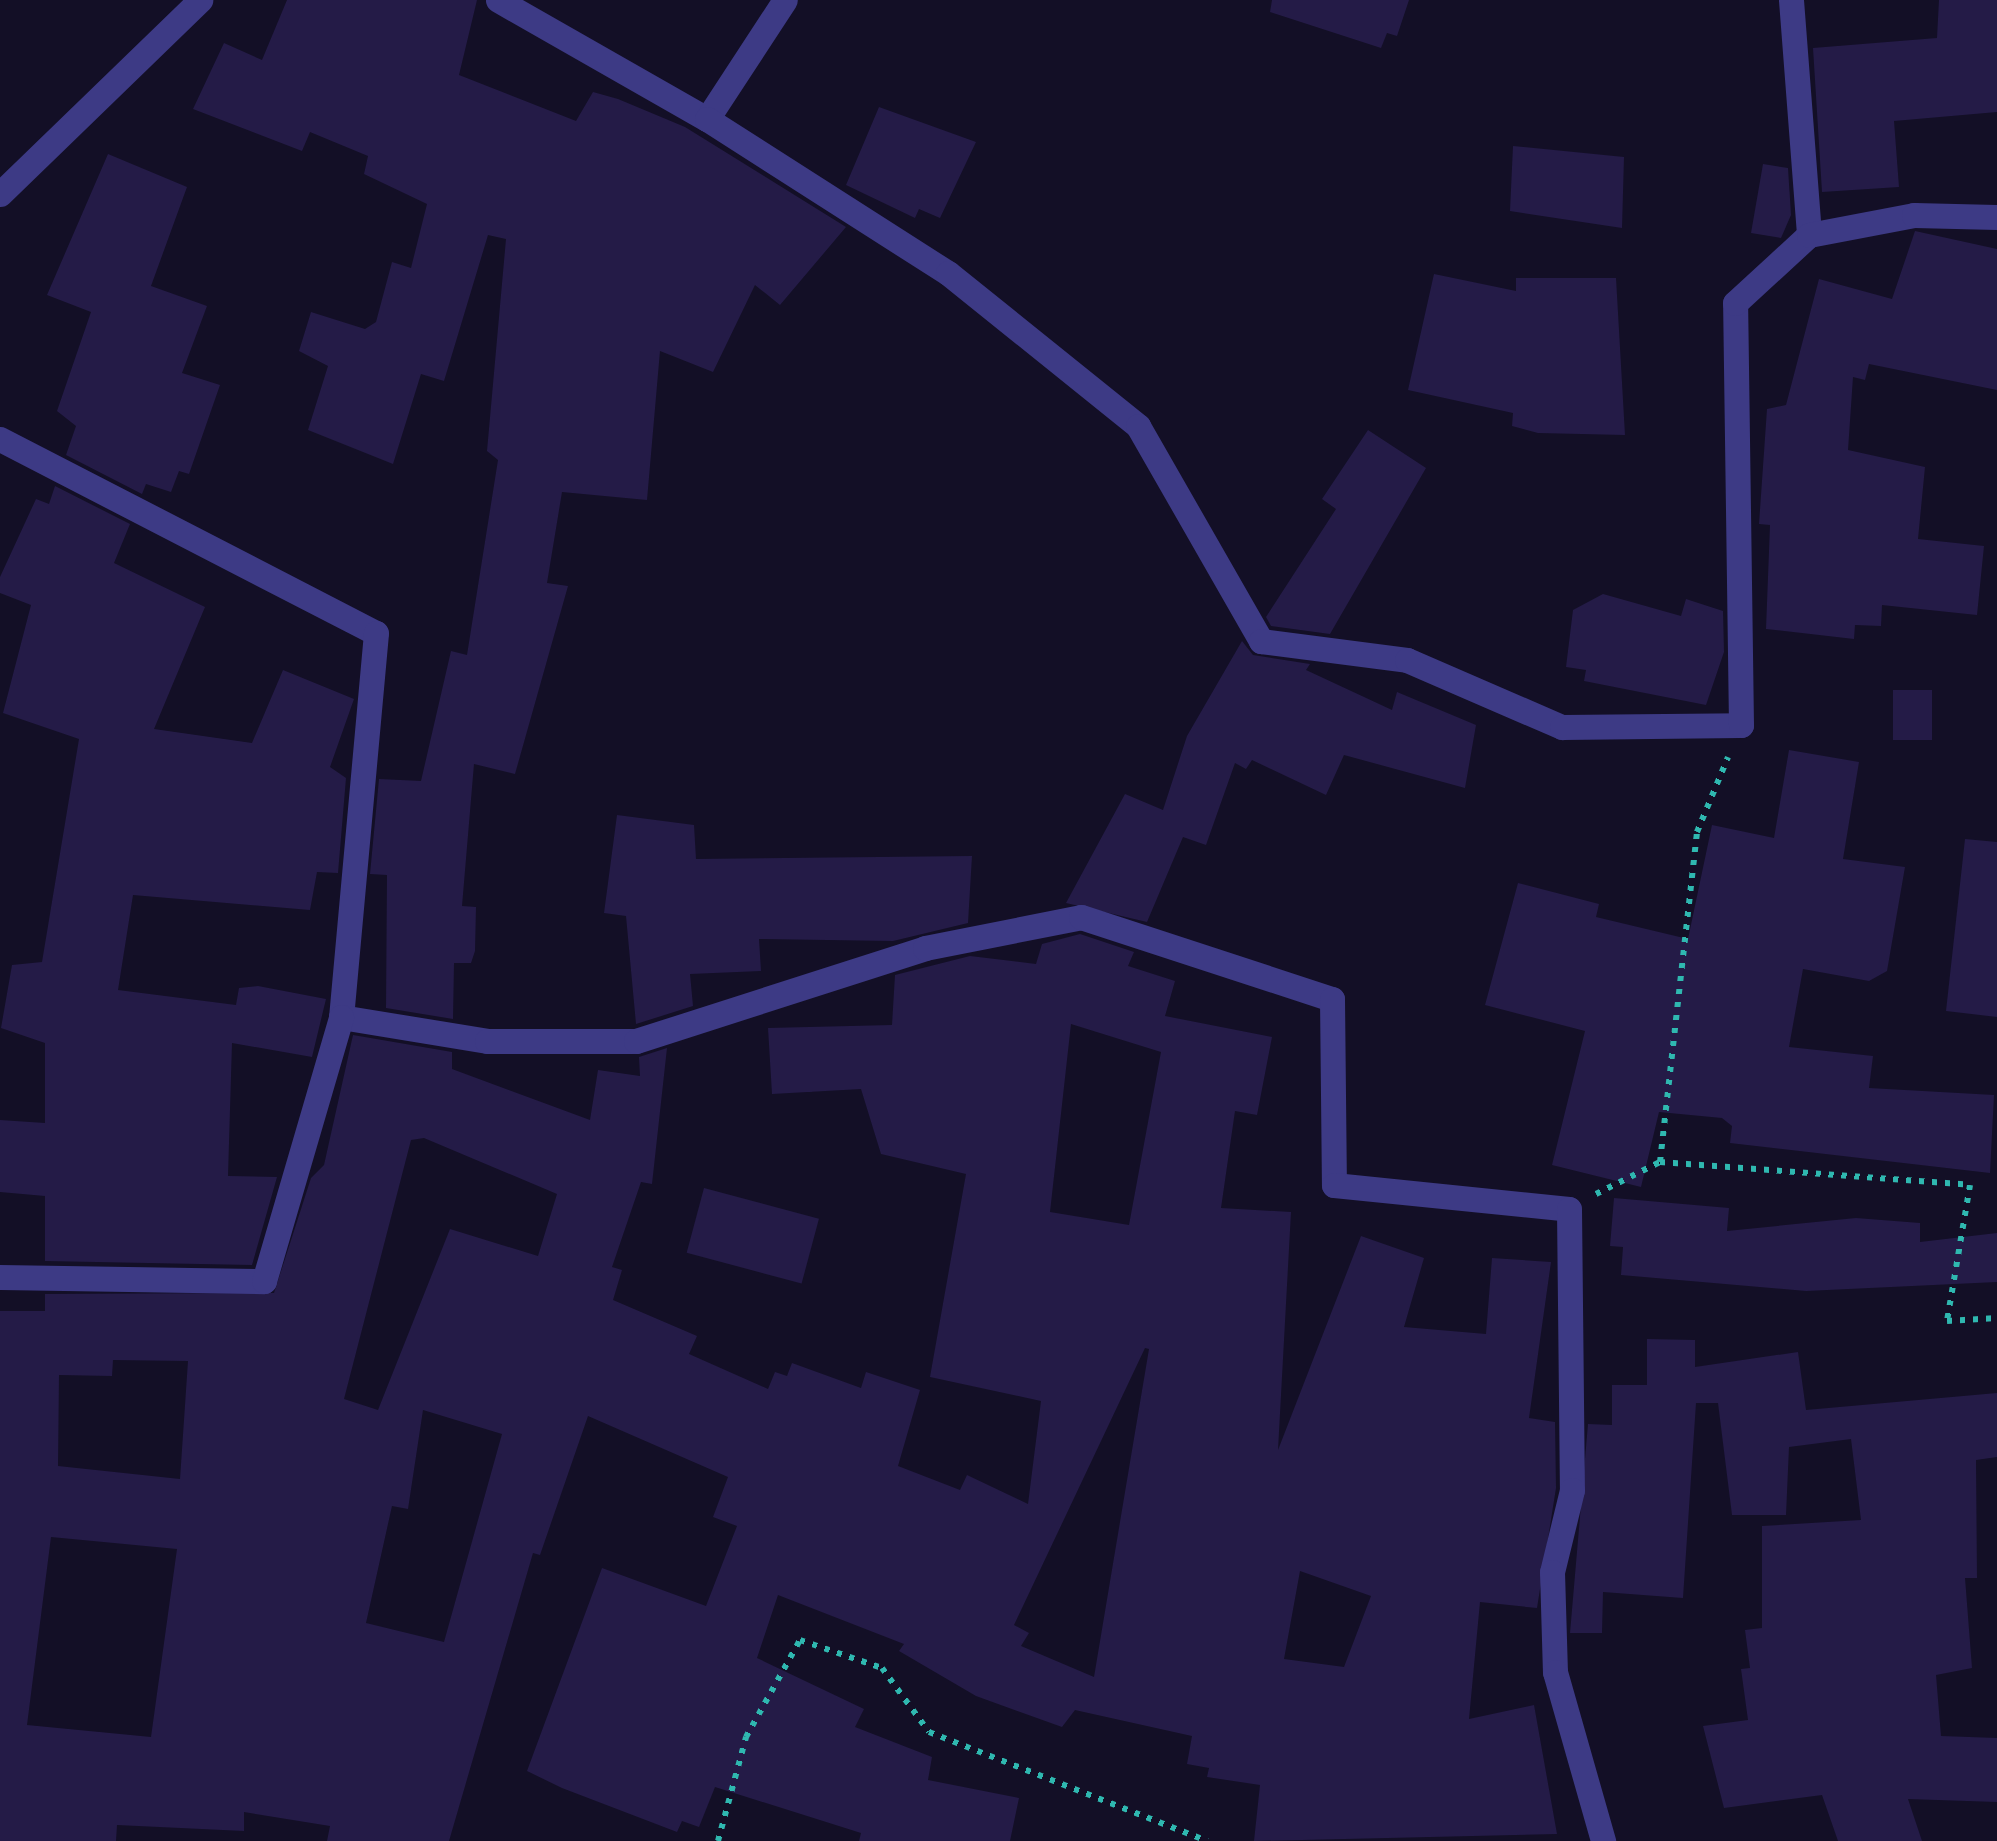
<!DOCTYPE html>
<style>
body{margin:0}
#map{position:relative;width:1997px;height:1841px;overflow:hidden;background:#130f26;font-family:Overpass,sans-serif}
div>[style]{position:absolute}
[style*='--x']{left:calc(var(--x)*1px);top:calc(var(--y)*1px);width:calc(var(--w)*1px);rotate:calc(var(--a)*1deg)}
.building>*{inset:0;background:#241b47;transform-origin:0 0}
.path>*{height:6px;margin-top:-3px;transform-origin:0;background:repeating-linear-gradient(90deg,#2fb8b0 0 5px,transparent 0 13px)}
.minor>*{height:25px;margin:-12.5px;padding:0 12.5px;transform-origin:12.5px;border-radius:12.5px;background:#3d3a85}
span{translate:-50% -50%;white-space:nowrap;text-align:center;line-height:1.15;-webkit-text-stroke:8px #130f26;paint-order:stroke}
</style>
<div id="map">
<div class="building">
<i style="clip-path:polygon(287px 0,477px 0,459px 75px,576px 121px,593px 92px,618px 99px,685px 127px,846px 227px,780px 305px,755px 285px,713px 372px,660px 351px,647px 500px,562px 492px,547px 583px,568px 586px,515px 774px,474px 764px,462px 906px,476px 907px,475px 951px,471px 963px,454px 963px,453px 1019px,386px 1008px,387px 875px,370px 874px,379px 779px,421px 781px,451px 651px,467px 655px,498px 460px,487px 451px,506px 239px,488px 235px,444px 381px,421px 374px,393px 464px,308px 430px,328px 366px,299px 351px,311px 312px,365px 329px,376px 322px,392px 262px,411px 268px,427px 204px,364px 174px,368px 156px,310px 132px,302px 151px,193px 109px,224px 43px,262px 60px)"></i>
<i style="clip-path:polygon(1272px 0,1409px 0,1397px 36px,1387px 33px,1381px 48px,1270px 12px)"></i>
<i style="clip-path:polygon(1939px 0,1997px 0,1997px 112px,1894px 121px,1899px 187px,1822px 192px,1813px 48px,1937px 38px)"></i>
<i style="clip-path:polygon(879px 107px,976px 142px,940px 218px,919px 209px,915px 218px,846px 185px)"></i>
<i style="clip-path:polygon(1513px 146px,1624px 157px,1622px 228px,1510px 211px)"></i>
<i style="clip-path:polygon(108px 154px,187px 187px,151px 286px,207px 306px,182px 373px,220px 385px,189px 474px,179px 471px,171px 492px,146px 484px,142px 494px,66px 455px,76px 426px,57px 411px,91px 312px,47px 295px)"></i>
<i style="clip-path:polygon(1763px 164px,1788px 168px,1791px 215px,1781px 238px,1751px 233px)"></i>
<i style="clip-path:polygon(1915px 231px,1997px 249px,1997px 390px,1869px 364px,1865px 380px,1853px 377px,1848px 450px,1925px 467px,1918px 539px,1984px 546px,1977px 615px,1882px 605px,1881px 626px,1855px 625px,1854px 639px,1766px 629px,1770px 525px,1759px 524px,1767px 409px,1786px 405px,1819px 279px,1892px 299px)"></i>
<i style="clip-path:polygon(1434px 274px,1516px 291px,1516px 278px,1616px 278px,1625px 435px,1538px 433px,1512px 426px,1513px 413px,1408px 390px)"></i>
<i style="clip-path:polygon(1368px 430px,1426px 468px,1330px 634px,1271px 626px,1266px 617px,1336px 509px,1322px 499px)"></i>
<i style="clip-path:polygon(55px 486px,130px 524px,114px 563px,205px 607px,154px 729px,252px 743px,283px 670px,354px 699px,330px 767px,346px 778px,338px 873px,317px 872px,310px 910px,133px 895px,118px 990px,236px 1005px,239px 988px,258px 986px,326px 999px,312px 1057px,232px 1043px,228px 1176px,277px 1177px,252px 1265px,45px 1261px,45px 1196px,0 1192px,0 1120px,45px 1123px,45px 1043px,1px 1028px,12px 965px,42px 962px,79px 739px,3px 713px,31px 605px,0 593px,0 577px,36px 499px,49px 504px)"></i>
<i style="clip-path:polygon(1603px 594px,1681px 616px,1686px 599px,1723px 611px,1724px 652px,1706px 705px,1584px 681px,1586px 670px,1566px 667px,1573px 610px)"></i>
<i style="clip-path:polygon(1242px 641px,1253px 655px,1310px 664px,1306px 670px,1392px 710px,1397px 692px,1476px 725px,1465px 788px,1344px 755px,1326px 795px,1252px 760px,1246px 769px,1235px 763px,1206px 845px,1183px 837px,1147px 922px,1066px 903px,1125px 794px,1163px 810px,1187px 736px)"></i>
<i style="left:1893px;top:690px;width:39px;height:50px"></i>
<i style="clip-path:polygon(1789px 750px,1859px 762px,1843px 859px,1905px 867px,1887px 971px,1869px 981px,1803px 969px,1789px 1047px,1873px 1056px,1869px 1088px,1994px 1095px,1990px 1173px,1730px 1143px,1732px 1126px,1722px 1118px,1659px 1112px,1641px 1187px,1552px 1165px,1585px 1031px,1485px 1005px,1518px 883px,1599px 904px,1596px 917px,1688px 939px,1712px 825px,1774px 838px)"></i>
<i style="clip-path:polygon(617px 815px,694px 825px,696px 859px,972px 856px,968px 923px,893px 941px,759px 939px,761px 971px,690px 974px,693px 1006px,636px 1024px,626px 916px,604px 913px)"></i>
<i style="clip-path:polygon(1965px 839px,1997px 842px,1997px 1017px,1946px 1011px)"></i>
<i style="clip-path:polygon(evenodd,1080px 934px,1134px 952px,1128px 966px,1175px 981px,1165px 1016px,1272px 1037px,1257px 1115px,1235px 1111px,1221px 1208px,1291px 1212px,1278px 1450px,1361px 1236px,1424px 1258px,1404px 1327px,1486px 1334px,1492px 1258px,1551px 1262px,1529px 1418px,1555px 1422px,1556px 1488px,1537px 1608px,1480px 1602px,1469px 1719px,1534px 1705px,1557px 1834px,1254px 1841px,1260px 1785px,1207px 1777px,1209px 1768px,1187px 1764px,1192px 1736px,1075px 1710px,1062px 1727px,976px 1696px,899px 1651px,904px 1644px,778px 1595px,757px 1658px,864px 1709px,855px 1727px,932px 1757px,928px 1780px,1019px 1798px,1010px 1841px,859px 1841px,861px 1833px,715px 1787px,699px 1827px,682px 1821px,677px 1832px,562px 1788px,527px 1771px,602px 1568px,706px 1606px,737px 1526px,713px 1517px,728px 1477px,588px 1416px,540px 1555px,533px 1553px,449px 1841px,327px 1841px,330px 1826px,244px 1812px,244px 1831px,117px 1825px,116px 1841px,0 1841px,0 1311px,45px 1311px,45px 1294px,274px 1293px,311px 1178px,324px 1165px,353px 1035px,452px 1052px,452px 1069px,590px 1120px,598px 1070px,640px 1076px,639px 1057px,667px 1048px,652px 1184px,641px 1182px,612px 1267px,622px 1270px,613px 1300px,697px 1336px,689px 1354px,768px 1389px,775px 1372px,787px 1376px,792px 1363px,861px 1388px,866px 1372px,920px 1390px,898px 1466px,960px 1490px,967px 1475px,1028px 1504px,1041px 1401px,930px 1377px,966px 1174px,881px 1154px,861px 1089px,772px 1094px,768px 1028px,892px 1025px,895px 975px,970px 956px,1036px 964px,1042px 944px,1080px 934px,1071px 1024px,1161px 1052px,1129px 1225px,1050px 1212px,1071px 1024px,1080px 934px,424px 1138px,557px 1194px,538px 1256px,450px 1229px,378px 1410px,344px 1399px,411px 1140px,424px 1138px,1080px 934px,1145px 1348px,1149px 1349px,1094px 1677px,1021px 1646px,1029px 1633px,1014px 1625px,1145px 1348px,1080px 934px,113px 1360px,188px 1361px,180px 1479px,58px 1466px,59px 1375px,112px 1376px,113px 1360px,1080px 934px,423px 1410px,502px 1434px,444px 1642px,366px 1623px,392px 1506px,408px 1509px,423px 1410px,1080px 934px,51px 1537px,177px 1549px,151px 1737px,27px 1725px,51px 1537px,1080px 934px,1300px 1571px,1371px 1596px,1344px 1667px,1284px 1659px,1300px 1571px)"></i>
<i style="left:704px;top:1188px;width:119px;height:67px;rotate:15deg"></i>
<i style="clip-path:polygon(1614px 1198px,1729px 1208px,1727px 1231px,1856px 1218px,1920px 1223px,1920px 1242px,1997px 1233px,1997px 1282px,1806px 1291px,1621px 1275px,1623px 1247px,1610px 1246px)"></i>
<i style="clip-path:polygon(1647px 1339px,1695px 1340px,1695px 1367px,1798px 1352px,1806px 1410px,1997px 1393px,1997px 1457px,1976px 1460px,1977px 1578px,1965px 1578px,1972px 1668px,1936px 1675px,1941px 1736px,1997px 1738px,1997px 1802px,1908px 1799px,1922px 1841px,1838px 1841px,1822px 1795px,1724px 1808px,1703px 1726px,1748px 1720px,1741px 1669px,1750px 1668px,1745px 1630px,1762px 1628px,1762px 1526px,1861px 1520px,1851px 1439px,1789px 1447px,1786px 1515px,1732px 1515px,1718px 1403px,1696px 1403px,1683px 1598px,1603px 1592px,1602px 1633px,1570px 1633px,1588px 1424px,1612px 1425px,1612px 1385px,1647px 1385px)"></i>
</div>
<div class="path">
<i style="--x:1660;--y:1162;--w:332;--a:-83.6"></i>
<i style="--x:1697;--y:832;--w:81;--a:-67.5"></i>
<i style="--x:1596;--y:1194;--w:72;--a:-26.6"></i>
<i style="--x:1660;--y:1162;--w:311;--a:4.2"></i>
<i style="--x:1970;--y:1185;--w:138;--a:99.6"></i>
<i style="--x:1947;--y:1321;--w:50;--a:-3.4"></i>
<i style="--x:718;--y:1841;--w:108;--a:-74.9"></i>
<i style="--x:746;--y:1737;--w:111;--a:-60.9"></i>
<i style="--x:800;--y:1640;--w:87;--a:18.9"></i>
<i style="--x:882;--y:1668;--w:79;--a:53.7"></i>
<i style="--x:929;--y:1732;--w:299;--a:21.4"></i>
</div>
<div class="minor">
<i style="--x:498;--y:0;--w:241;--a:29.7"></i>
<i style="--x:707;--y:119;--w:142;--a:-56.8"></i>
<i style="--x:1791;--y:0;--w:236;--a:85.6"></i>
<i style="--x:707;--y:119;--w:286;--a:32.6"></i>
<i style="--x:948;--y:273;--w:244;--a:38.8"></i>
<i style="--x:1138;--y:426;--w:248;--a:60.2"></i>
<i style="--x:1261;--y:641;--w:147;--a:7.4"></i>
<i style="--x:1407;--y:660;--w:169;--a:23.4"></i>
<i style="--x:1562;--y:727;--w:179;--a:-0.6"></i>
<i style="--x:1741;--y:725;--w:422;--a:-90.8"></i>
<i style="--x:1735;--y:303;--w:100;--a:-42.6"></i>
<i style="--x:1809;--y:235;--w:107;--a:-10.8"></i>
<i style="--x:1914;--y:215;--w:83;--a:1.4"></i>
<i style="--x:0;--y:194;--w:279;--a:-44.1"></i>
<i style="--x:0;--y:439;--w:423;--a:27.3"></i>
<i style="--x:376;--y:633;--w:386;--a:95.2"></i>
<i style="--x:341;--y:1017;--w:148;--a:9.3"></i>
<i style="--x:487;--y:1041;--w:149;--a:0"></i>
<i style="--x:636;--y:1041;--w:304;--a:-17.8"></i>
<i style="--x:925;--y:948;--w:159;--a:-11.2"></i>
<i style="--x:1081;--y:917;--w:264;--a:18.1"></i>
<i style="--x:1332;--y:999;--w:186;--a:89.4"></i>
<i style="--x:1334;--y:1185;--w:236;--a:5.8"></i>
<i style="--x:1569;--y:1209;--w:281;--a:89.4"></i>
<i style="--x:1572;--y:1490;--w:84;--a:103.7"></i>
<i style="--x:1552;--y:1572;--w:100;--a:88.3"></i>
<i style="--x:1555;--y:1672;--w:176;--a:74.1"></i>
<i style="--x:0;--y:1277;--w:264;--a:0.9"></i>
<i style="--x:264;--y:1281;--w:275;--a:-73.7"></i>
</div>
</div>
